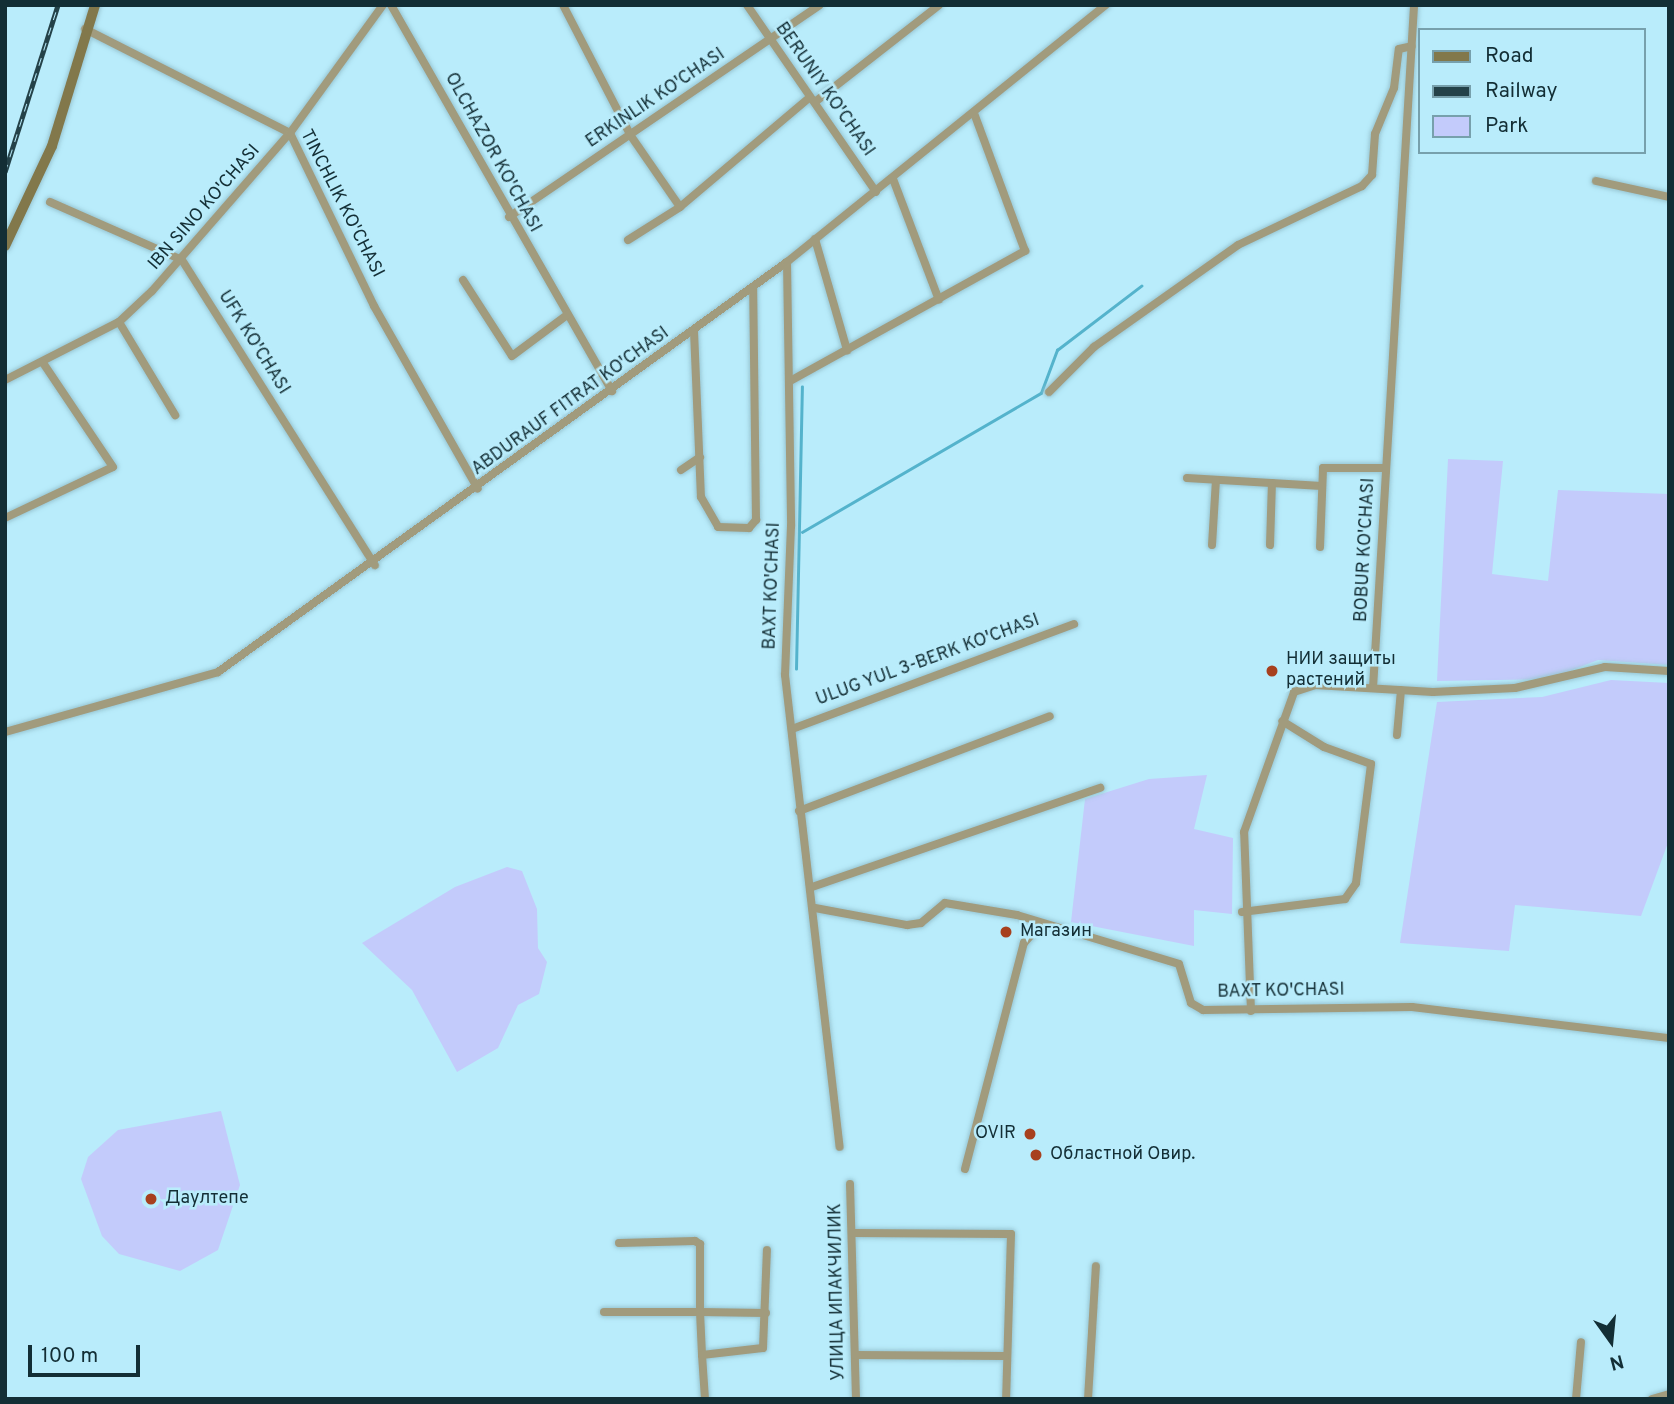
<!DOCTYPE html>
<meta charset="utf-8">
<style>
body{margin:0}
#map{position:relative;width:1674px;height:1404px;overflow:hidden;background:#b9ecfb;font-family:Overpass,sans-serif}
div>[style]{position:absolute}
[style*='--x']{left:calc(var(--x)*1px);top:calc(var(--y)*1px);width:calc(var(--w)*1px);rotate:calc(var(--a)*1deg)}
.green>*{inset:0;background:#c3cbfb}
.stream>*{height:2.5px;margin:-1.25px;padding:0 1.25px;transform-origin:1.25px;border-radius:1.25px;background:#54b3cc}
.roads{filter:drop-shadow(0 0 2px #98c6d3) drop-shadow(0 0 2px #98c6d3)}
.street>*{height:8px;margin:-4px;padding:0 4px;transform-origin:4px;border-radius:4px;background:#a19b7d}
.secondary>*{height:10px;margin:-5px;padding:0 5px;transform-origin:5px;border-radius:5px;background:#82784b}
.rail>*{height:5px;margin-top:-2.5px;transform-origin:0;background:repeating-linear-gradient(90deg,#b9ecfb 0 8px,#244249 0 16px);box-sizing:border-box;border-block:2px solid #244249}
.dots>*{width:19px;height:19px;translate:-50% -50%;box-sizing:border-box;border:4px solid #b9ecfb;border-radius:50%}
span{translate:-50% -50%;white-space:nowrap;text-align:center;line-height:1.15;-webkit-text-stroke:5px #b9ecfb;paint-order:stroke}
.street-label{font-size:18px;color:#132e35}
.poi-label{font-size:18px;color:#132e35}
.left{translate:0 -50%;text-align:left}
.right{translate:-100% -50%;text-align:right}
.frame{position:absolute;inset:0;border:7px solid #132e35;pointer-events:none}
.legend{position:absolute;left:1418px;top:28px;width:228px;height:126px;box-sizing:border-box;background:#b9ecfb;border:2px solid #77a0ac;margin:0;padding:9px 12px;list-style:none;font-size:21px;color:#132e35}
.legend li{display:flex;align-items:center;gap:14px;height:35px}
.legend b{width:35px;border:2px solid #77a0ac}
.north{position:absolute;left:1576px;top:1306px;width:70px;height:70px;-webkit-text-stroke:5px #b9ecfb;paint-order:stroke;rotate:165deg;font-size:19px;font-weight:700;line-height:28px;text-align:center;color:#132e35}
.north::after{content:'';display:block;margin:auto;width:24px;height:32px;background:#132e35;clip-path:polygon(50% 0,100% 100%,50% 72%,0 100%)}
.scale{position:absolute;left:28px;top:1345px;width:112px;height:32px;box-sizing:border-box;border:4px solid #132e35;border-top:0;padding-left:9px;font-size:21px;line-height:24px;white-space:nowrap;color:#132e35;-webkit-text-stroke:5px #b9ecfb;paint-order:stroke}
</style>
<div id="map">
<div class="green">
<i style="clip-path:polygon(1448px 459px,1503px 461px,1492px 574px,1548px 581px,1558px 490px,1669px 494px,1669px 665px,1598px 660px,1549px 679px,1437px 681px)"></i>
<i style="clip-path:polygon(1611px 680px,1669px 683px,1669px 840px,1641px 916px,1515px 905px,1509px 951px,1400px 943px,1437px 702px,1542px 697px)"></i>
<i style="clip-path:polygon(1207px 775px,1194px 829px,1233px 838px,1232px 914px,1194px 910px,1194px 946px,1071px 922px,1085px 799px,1149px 779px)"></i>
<i style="clip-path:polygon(507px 867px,522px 871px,537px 909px,538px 948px,547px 962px,539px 994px,518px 1005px,498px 1048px,457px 1072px,412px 990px,362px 943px,455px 887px)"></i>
<i style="clip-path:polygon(221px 1111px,240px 1185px,218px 1250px,180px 1271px,119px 1254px,102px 1236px,81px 1179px,88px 1157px,118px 1130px)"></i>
</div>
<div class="stream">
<i style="--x:802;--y:532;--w:276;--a:-30.2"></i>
<i style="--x:1041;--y:393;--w:46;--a:-69.6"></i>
<i style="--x:1057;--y:350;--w:106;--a:-37.3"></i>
<i style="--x:796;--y:669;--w:282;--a:-88.8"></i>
</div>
<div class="roads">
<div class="street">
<i style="--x:391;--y:5;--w:445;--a:60.2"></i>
<i style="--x:563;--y:5;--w:148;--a:62.6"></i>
<i style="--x:631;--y:136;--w:86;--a:55.4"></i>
<i style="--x:747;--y:5;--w:227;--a:55.4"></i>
<i style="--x:85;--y:29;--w:230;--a:26.9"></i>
<i style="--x:290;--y:133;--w:192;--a:64.1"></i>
<i style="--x:374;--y:306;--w:210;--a:60.4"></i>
<i style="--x:815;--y:102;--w:157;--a:-38"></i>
<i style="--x:893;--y:179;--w:129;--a:69.2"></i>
<i style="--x:1596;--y:181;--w:75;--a:12.4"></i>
<i style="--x:50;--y:202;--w:144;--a:23.7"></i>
<i style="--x:182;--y:260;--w:361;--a:57.7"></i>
<i style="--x:509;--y:217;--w:376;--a:-34.3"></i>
<i style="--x:815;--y:239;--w:116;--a:73.9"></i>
<i style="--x:628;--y:240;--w:62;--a:-32.4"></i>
<i style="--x:680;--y:207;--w:170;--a:-40.2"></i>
<i style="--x:787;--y:262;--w:264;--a:89.1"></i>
<i style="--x:791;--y:526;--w:149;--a:92.3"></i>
<i style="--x:785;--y:675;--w:475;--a:83.4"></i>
<i style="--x:463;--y:280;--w:90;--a:57.2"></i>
<i style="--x:512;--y:356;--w:69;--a:-36.7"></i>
<i style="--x:119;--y:322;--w:109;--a:58.9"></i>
<i style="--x:694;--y:331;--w:166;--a:87.6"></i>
<i style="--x:701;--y:497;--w:34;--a:60"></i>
<i style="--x:718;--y:527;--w:31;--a:2"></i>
<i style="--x:749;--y:528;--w:11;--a:-49"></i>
<i style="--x:756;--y:520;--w:232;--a:-90.7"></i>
<i style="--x:5;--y:380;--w:128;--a:-27"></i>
<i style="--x:119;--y:322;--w:45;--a:-43.2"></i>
<i style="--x:152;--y:291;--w:210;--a:-48.9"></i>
<i style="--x:290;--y:133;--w:158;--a:-54"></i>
<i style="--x:790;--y:381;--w:269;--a:-29"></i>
<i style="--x:1025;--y:251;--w:144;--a:-110.3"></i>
<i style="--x:1049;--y:392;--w:64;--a:-45"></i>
<i style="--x:1094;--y:347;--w:176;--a:-35.3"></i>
<i style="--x:1238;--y:245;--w:137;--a:-25.4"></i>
<i style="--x:1362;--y:186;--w:15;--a:-48"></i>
<i style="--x:1372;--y:175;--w:41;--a:-85.8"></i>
<i style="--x:1375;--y:134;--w:50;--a:-67.6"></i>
<i style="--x:1394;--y:88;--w:39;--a:-83"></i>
<i style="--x:1399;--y:49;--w:13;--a:-13"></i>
<i style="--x:681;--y:470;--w:23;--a:-34"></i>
<i style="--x:1187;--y:478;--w:135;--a:3.4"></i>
<i style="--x:5;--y:518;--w:119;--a:-25.3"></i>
<i style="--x:113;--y:467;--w:125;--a:-123.9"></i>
<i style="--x:1212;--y:545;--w:65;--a:-86.5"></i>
<i style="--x:1270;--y:545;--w:62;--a:-88.2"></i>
<i style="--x:1320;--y:547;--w:79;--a:-87.8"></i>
<i style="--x:1323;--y:468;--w:63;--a:0"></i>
<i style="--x:1373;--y:688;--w:684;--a:-86.56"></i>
<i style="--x:792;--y:729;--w:301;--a:-20.4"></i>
<i style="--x:5;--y:732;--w:221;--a:-15.7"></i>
<i style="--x:218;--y:672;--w:701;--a:-35.78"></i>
<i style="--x:787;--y:262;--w:410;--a:-38.9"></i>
<i style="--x:1397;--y:735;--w:45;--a:-84.9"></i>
<i style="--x:799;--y:811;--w:268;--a:-20.7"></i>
<i style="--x:812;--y:887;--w:305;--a:-19"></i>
<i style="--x:815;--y:908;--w:94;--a:10.5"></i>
<i style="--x:907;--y:925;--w:14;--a:-8"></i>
<i style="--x:921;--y:923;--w:31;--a:-40"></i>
<i style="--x:945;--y:903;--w:73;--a:9.5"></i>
<i style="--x:1017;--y:915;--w:169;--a:16.8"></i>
<i style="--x:1179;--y:964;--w:41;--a:72.9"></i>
<i style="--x:1191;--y:1003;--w:14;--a:30"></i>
<i style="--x:1203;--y:1010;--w:209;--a:-0.8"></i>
<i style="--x:1412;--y:1007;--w:259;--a:6.9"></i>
<i style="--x:1242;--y:912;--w:104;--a:-7.2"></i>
<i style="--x:1345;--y:899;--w:19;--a:-55"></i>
<i style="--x:1356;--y:883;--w:120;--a:-82.8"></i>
<i style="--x:1371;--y:764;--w:50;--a:-160.1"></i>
<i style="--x:1324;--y:747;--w:49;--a:-148.2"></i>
<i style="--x:1251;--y:1011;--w:179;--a:-92.2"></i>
<i style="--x:1244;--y:832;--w:149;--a:-70.3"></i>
<i style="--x:1294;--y:692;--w:22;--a:-18"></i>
<i style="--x:1315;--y:685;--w:118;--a:3.4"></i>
<i style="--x:1433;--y:692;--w:82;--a:-2.8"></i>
<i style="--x:1515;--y:688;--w:92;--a:-13.1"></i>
<i style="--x:1605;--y:667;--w:64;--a:3.6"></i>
<i style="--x:965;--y:1169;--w:234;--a:-75.4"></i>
<i style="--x:1024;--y:943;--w:24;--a:-48"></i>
<i style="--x:850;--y:1184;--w:215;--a:88.4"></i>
<i style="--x:853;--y:1233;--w:158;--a:0.4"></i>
<i style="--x:1011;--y:1234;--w:165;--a:91.7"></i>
<i style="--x:619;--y:1243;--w:76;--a:-1.5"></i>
<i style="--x:695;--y:1241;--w:6;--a:31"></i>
<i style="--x:700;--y:1244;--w:68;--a:90"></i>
<i style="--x:700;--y:1312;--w:66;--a:0.9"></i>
<i style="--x:604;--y:1312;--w:96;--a:0"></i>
<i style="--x:700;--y:1312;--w:43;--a:87.3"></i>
<i style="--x:855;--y:1355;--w:150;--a:0.4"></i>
<i style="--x:705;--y:1399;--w:44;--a:-93.9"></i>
<i style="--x:702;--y:1355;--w:61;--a:-6.5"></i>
<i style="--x:763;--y:1348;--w:98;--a:-87.7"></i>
<i style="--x:1088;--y:1399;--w:133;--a:-86.6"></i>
<i style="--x:1576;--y:1399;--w:57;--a:-85"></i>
<i style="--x:1652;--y:1399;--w:18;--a:-16"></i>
</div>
<div class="secondary">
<i style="--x:5;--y:246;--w:110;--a:-64.8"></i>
<i style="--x:52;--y:146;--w:147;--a:-73"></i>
</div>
</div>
<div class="rail">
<i style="--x:5;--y:172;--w:175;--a:-72.4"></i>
</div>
<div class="dots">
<i style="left:1272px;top:671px;background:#a7401e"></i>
<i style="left:1006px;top:932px;background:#a7401e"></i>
<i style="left:1030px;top:1134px;background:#a7401e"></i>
<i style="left:1036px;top:1155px;background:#a7401e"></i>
<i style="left:151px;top:1199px;background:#a7401e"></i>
</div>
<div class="street-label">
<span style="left:824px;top:90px;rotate:55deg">BERUNIY KO'CHASI</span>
<span style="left:656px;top:99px;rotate:-34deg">ERKINLIK KO'CHASI</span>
<span style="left:492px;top:153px;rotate:61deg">OLCHAZOR KO'CHASI</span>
<span style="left:341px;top:204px;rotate:63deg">TINCHLIK KO'CHASI</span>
<span style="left:205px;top:208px;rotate:-49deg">IBN SINO KO'CHASI</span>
<span style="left:253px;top:343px;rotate:58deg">UFK KO'CHASI</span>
<span style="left:571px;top:402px;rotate:-36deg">ABDURAUF FITRAT KO'CHASI</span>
<span style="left:1366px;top:550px;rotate:-87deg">BOBUR KO'CHASI</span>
<span style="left:773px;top:586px;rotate:-88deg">BAXT KO'CHASI</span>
<span style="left:928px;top:661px;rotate:-20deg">ULUG YUL 3-BERK KO'CHASI</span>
<span style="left:1281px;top:992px;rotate:-1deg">BAXT KO'CHASI</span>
<span style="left:838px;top:1292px;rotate:-91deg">УЛИЦА ИПАКЧИЛИК</span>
</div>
<div class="poi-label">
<span class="left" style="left:1286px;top:671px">НИИ защиты<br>растений</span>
<span class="left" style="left:1020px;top:932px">Магазин</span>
<span class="right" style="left:1016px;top:1134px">OVIR</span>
<span class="left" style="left:1050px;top:1155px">Областной Овир.</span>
<span class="left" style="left:165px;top:1199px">Даултепе</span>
</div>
<div class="frame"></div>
<ul class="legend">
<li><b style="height:9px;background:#82784b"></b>Road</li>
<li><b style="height:9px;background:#244249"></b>Railway</li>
<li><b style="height:19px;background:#c3cbfb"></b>Park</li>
</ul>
<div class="north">N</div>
<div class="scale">100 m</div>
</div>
